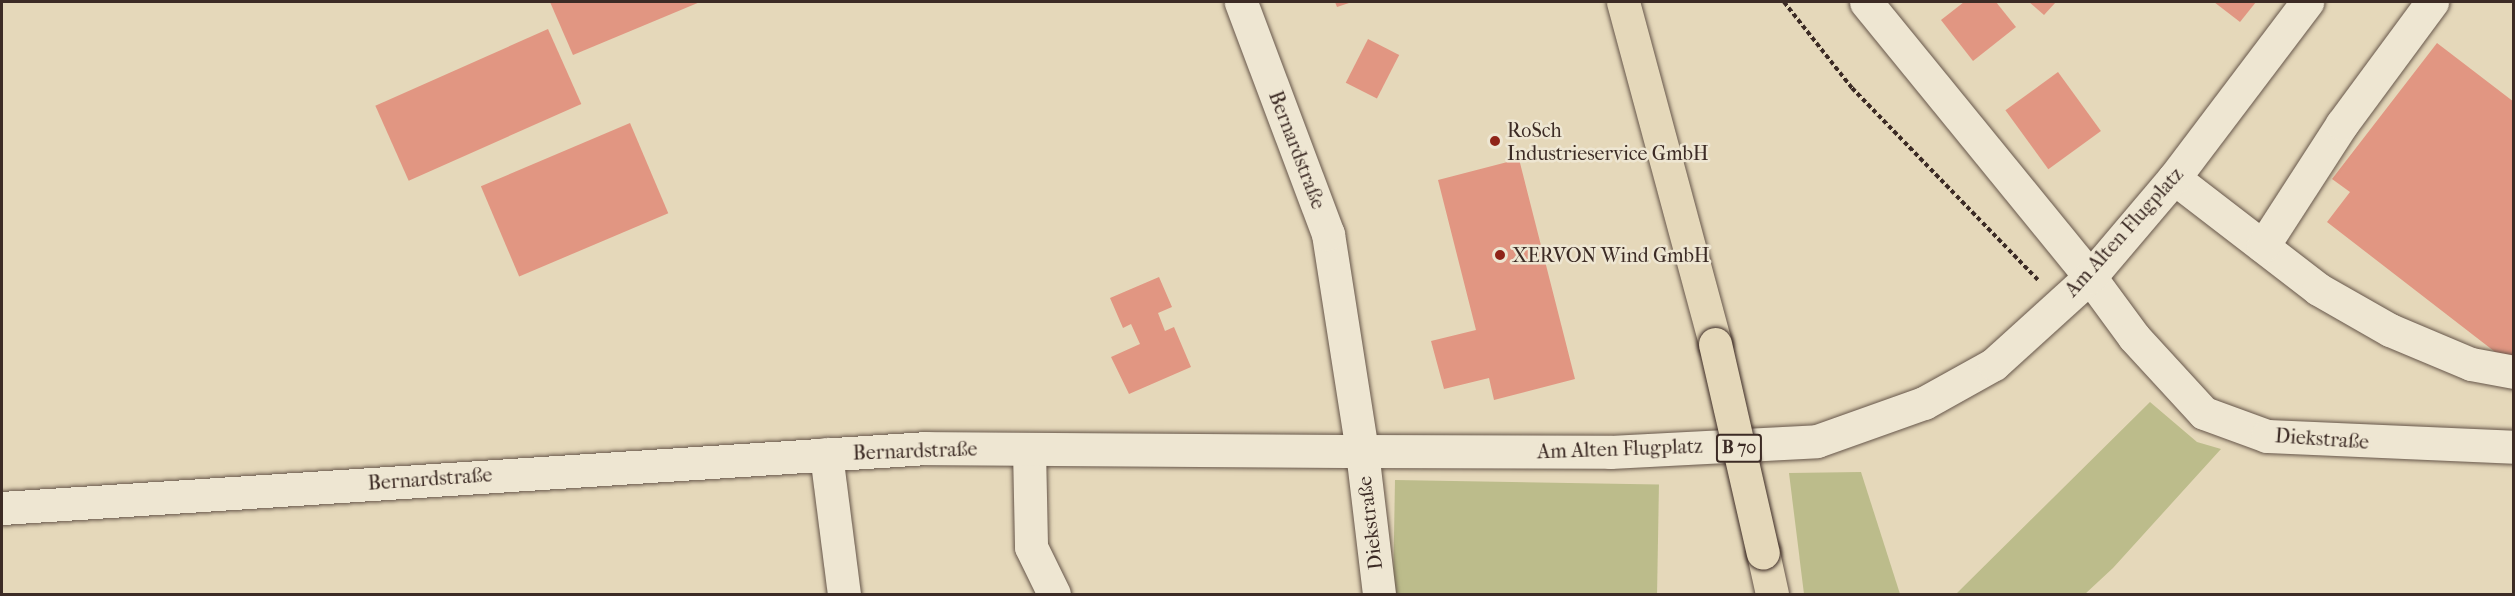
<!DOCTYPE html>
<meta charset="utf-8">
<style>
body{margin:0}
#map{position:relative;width:2515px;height:596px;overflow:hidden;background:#e5d8ba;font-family:"IM FELL French Canon",serif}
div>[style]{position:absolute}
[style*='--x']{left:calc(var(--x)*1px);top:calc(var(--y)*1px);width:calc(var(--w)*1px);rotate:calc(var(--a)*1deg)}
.green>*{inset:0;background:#bcbc8b;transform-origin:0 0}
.building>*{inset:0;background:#e19682;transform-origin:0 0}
.path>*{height:4px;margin-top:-2px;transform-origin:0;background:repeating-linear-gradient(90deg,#3c2b25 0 4.5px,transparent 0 7.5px)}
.roads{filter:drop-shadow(0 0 2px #66564a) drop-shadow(0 0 2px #66564a)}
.minor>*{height:33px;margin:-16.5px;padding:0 16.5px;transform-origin:16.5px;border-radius:16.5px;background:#eee6d2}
.major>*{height:33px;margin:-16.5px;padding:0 16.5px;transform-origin:16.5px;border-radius:16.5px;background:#e5d8ba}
.bridges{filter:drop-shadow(0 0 2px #3c2b25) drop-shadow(0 0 2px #3c2b25)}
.major-bridge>*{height:33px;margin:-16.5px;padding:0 16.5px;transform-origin:16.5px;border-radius:16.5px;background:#e5d8ba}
.dots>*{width:16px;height:16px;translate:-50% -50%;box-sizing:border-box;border:3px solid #eee6d2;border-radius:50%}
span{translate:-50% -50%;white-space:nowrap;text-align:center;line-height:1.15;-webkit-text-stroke:5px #eee6d2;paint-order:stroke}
.shield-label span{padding:2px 4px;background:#eee6d2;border:2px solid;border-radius:4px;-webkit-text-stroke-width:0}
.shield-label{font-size:18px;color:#3c2b25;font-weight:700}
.poi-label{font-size:20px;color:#3c2b25}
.left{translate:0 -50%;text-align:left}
.street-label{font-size:20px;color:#3c2b25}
.frame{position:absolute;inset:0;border:3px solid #3c2b25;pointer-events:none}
</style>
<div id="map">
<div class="green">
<i style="clip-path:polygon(2150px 402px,2197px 442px,2221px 449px,2113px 568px,2085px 594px,1956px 594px)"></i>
<i style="clip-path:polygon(1861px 472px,1900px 594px,1804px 594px,1789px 473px)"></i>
<i style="left:1395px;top:480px;width:264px;height:115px;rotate:1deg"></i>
</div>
<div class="building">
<i style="clip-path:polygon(550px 2px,700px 2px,573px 55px)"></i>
<i style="clip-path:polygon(1335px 2px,1352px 2px,1337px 7px)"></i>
<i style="clip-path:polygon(1964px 2px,1996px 2px,2016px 27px,1973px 61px,1941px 20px)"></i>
<i style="clip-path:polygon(2029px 2px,2056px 2px,2044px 15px)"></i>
<i style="clip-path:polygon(2214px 2px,2256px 2px,2240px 22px)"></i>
<i style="left:548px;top:29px;width:82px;height:189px;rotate:66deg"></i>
<i style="left:1368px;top:39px;width:35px;height:49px;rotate:27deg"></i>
<i style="clip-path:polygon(2437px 43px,2514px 102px,2512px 365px,2327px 222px,2350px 192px,2332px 179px)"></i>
<i style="left:2058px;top:72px;width:73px;height:65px;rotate:54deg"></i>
<i style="left:630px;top:123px;width:98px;height:162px;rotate:67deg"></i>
<i style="clip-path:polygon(1519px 159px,1575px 379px,1494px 400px,1489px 378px,1444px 389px,1431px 341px,1476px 330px,1438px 180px)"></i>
<i style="clip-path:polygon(1159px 277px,1172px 307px,1158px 313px,1165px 331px,1174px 327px,1191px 367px,1129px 394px,1111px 357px,1140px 344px,1131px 324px,1123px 328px,1110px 298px)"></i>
</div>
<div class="path">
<i style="--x:1784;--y:2;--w:110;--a:51.7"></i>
<i style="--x:1852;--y:88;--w:267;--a:45.9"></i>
</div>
<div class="roads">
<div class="minor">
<i style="--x:1866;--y:2;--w:355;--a:50.8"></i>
<i style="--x:2090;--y:277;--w:74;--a:53.7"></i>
<i style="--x:2134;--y:337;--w:103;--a:47.4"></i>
<i style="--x:2204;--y:413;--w:67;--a:20.1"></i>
<i style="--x:2267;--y:436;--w:247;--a:2.5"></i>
<i style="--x:2174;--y:178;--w:182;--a:37.6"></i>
<i style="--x:2318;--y:289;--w:83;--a:29.7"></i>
<i style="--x:2390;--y:330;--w:88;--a:22.8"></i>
<i style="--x:2471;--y:364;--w:44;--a:10.5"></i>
<i style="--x:2263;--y:246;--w:145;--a:-57.1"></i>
<i style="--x:2342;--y:124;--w:152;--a:-53.6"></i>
<i style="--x:1029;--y:449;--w:98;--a:88.8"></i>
<i style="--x:1031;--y:547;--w:52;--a:63.9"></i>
<i style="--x:826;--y:454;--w:141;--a:82.7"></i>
<i style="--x:2;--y:508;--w:927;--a:-3.71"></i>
<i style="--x:927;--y:448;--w:435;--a:0.4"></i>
<i style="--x:1362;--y:451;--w:220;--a:-98.9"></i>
<i style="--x:1328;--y:234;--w:248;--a:-110.6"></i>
<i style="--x:1379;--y:594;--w:144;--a:-96.8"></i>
<i style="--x:1362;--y:451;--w:248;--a:0.2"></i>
<i style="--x:1610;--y:452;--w:207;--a:-3"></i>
<i style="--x:1817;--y:441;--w:114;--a:-19.6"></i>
<i style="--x:1924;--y:403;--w:80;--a:-29.1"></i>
<i style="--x:1994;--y:364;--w:130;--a:-42.2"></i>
<i style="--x:2090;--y:277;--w:130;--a:-49.7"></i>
<i style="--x:2174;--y:178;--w:221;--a:-52.9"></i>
</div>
<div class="major">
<i style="--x:1623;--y:2;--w:354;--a:74.9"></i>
<i style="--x:1763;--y:553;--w:42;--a:77.6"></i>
</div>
</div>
<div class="bridges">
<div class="major-bridge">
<i style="--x:1715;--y:344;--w:214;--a:77.1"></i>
</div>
</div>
<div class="dots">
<i style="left:1495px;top:141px;background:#8f2418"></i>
<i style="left:1500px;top:255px;background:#8f2418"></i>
</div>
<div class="shield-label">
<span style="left:1739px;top:448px">B 70</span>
</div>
<div class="poi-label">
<span class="left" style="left:1507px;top:142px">RoSch<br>Industrieservice GmbH</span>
<span class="left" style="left:1512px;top:255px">XERVON Wind GmbH</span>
</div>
<div class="street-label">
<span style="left:1297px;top:150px;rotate:69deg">Bernardstraße</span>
<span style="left:2124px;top:232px;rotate:-48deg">Am Alten Flugplatz</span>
<span style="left:2322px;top:439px;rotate:4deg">Diekstraße</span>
<span style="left:1620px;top:449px;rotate:-2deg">Am Alten Flugplatz</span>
<span style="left:915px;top:451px;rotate:-2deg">Bernardstraße</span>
<span style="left:430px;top:479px;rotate:-4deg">Bernardstraße</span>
<span style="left:1370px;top:523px;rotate:-97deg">Diekstraße</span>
</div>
<div class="frame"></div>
</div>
